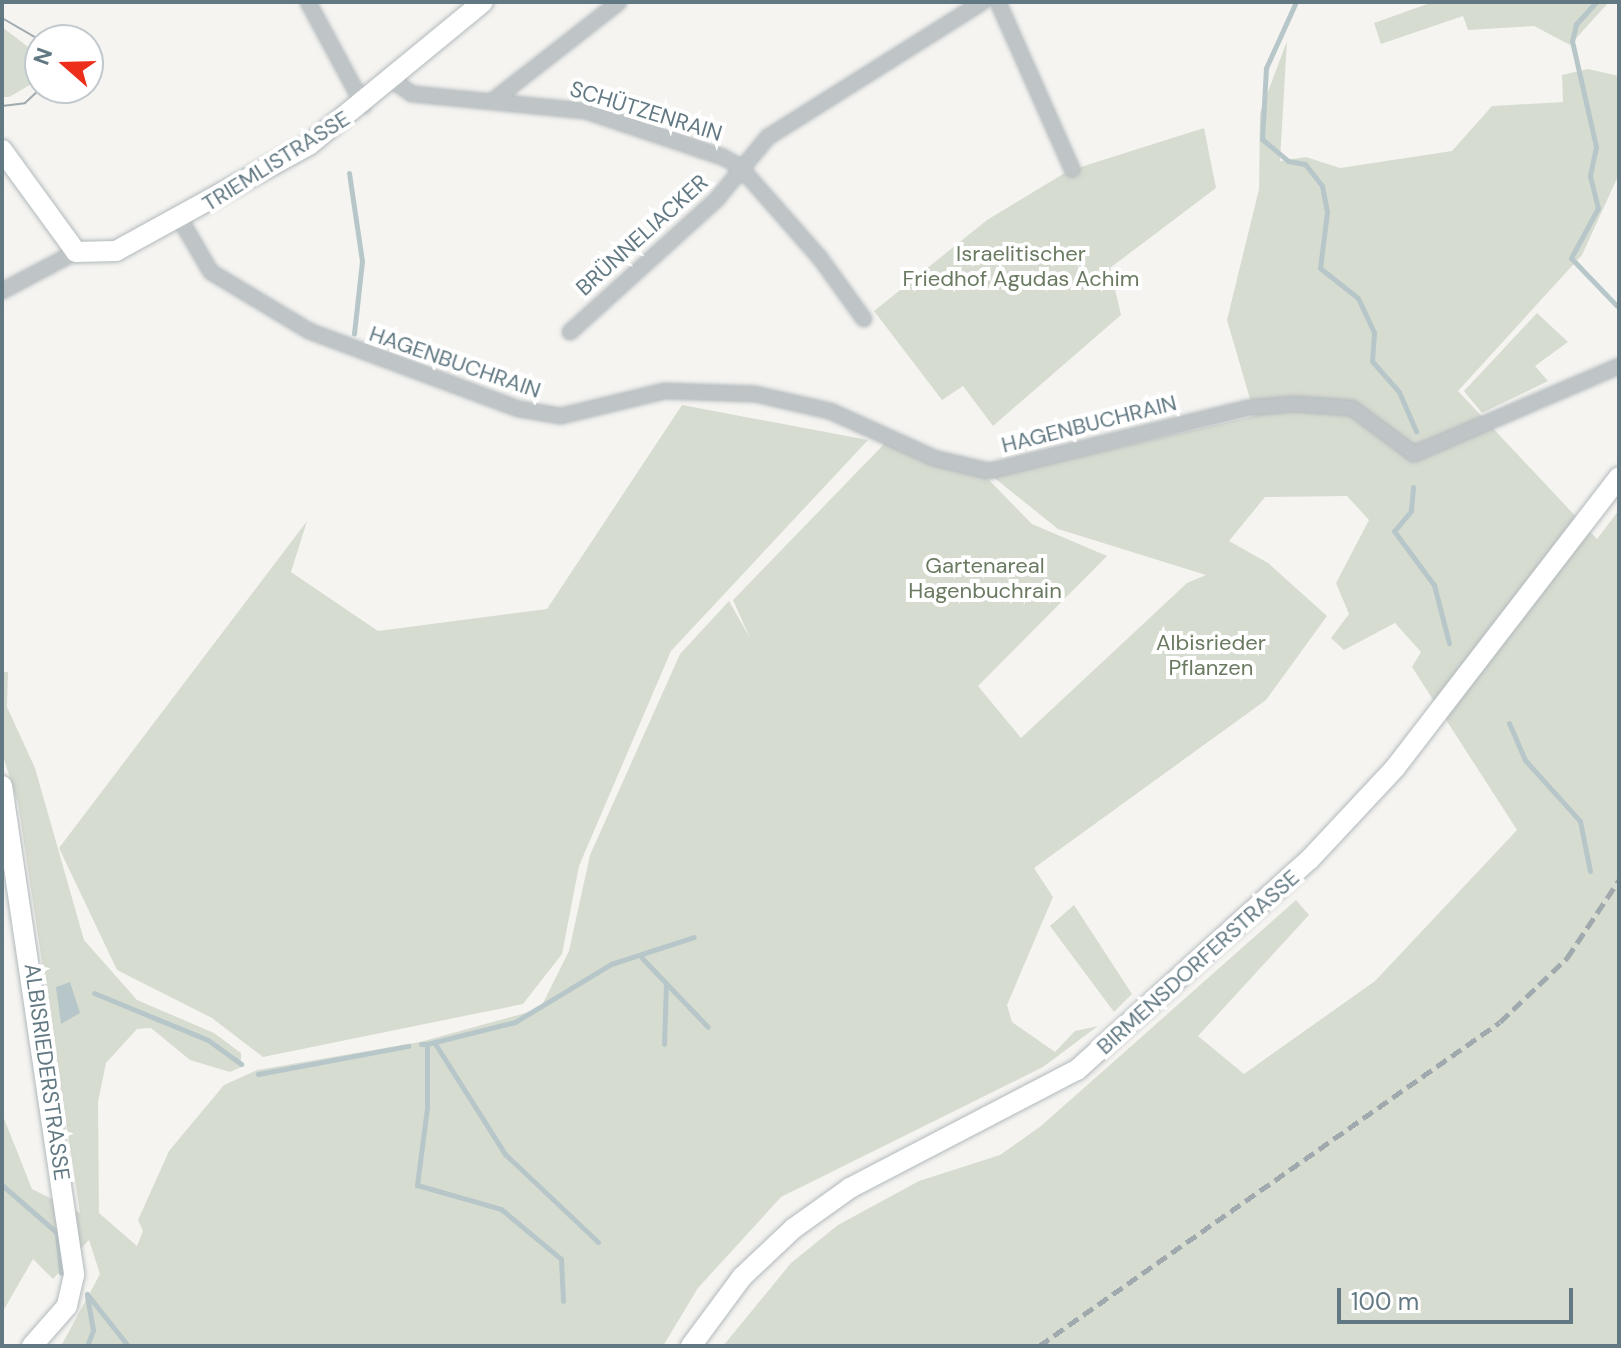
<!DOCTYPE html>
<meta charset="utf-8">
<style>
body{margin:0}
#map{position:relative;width:1621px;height:1348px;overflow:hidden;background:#f5f4f1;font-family:"DM Sans",sans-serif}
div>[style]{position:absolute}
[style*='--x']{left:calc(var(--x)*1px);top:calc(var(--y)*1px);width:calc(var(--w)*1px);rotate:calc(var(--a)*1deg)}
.green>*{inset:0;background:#d7dcd1}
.water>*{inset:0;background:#b7c7c9}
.stream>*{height:5px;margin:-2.5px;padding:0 2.5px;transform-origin:2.5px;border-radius:2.5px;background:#b7c7c9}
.roads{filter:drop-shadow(0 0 2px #b2b9bc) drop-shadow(0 0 2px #b2b9bc)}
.street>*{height:14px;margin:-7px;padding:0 7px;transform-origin:7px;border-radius:7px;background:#bfc5c7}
.secondary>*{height:20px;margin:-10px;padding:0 10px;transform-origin:10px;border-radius:10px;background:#fff}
.tram>*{height:2px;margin:-1px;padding:0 1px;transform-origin:1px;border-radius:1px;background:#a0a9ad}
.rail>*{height:5px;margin-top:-2.5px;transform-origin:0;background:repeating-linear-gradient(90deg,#a0a9ad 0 12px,transparent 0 18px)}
span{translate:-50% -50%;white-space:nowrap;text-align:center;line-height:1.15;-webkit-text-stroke:8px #fff;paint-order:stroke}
.street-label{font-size:22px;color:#627983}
.park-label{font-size:22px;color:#6a7a61}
.frame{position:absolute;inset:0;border:4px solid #627983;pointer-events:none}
.north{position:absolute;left:24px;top:24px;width:80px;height:80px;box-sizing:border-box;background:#fff;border:2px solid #c0c9cd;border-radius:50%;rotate:290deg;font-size:22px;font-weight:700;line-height:32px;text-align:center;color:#627983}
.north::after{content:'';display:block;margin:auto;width:28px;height:36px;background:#ec2e1a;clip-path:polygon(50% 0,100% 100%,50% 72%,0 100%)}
.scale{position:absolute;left:1337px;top:1288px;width:236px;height:36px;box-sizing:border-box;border:4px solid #627983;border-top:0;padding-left:10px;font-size:24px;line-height:28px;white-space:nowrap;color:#627983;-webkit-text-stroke:6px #fff;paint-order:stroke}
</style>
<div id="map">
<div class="green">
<i style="clip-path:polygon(1433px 2px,1609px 2px,1570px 45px,1534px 26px,1468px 30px,1463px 16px,1381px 44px,1374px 23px)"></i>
<i style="clip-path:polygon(2px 27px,40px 56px,35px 82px,9px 97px,2px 97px)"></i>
<i style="clip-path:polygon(1287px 41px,1280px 161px,1306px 157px,1340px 168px,1452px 151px,1492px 106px,1563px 102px,1562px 75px,1588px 69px,1619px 76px,1619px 174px,1582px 255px,1458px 391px,1597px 539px,1619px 510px,1619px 1346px,723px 1346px,791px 1263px,838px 1225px,919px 1181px,1000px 1155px,1041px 1126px,1296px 900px,1309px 915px,1198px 1036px,1244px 1074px,1375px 981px,1517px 830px,1412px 667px,1421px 652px,1395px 623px,1344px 650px,1331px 638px,1349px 614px,1336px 583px,1369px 520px,1347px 496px,1265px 497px,1229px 541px,1268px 563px,1327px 616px,1266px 700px,1034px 868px,1053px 897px,1007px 1005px,1012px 1022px,1055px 1052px,1075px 1031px,1098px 1026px,1043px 1067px,781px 1197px,698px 1288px,663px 1346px,61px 1346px,100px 1274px,89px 1240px,53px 1279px,33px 1259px,2px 1313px,2px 1081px,3px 1116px,32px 1189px,80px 1213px,18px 803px,2px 753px,2px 672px,8px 672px,7px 707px,35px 768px,84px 940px,137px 1000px,214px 1033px,241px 1053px,241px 1067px,230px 1072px,190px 1060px,151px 1028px,137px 1029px,106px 1063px,98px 1102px,99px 1213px,137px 1246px,143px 1231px,138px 1220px,169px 1151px,224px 1085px,257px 1070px,420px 1042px,540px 1009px,569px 951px,590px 855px,680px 654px,729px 601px,750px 638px,733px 600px,888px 440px,985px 476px,1032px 524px,1107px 556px,978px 686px,1021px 738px,1187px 583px,1206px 575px,1058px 529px,992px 476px,1255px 416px,1227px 320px,1259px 189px,1260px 113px)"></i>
<i style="clip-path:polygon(1204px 128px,1216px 188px,1110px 268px,1121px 315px,993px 426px,963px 386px,942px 400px,874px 311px,987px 220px,1068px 171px)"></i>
<i style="clip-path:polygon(1537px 313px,1568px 342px,1535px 366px,1548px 381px,1482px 413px,1464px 391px)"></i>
<i style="clip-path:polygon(682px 405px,868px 440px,671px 651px,579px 866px,562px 954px,523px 1004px,263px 1057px,212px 1018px,117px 970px,59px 848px,307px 521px,291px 572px,378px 631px,547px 609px)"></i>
<i style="clip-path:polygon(1074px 905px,1132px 994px,1114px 1012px,1050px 926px)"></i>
</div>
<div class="water">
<i style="clip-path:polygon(70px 982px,80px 1013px,61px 1024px,56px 987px)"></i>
</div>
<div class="stream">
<i style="--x:1596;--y:2;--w:30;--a:132"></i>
<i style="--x:1576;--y:24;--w:17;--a:103"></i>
<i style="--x:1572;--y:41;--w:109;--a:77.2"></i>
<i style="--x:1596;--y:147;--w:30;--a:102"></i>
<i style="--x:1590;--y:176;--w:33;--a:76"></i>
<i style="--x:1598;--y:208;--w:57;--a:118.4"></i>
<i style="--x:1571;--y:258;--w:66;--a:46.2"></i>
<i style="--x:1295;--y:4;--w:70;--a:114.4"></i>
<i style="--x:1266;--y:68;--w:71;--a:93.2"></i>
<i style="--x:1262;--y:139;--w:34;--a:40"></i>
<i style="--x:1288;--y:161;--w:17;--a:10"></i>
<i style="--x:1305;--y:164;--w:28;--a:52"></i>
<i style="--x:1322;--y:186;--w:26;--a:79"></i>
<i style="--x:1327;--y:212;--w:56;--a:97.1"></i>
<i style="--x:1320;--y:268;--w:48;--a:38.3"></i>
<i style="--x:1358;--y:298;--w:38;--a:65"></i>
<i style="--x:1374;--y:333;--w:28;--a:94"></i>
<i style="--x:1372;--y:361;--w:41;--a:48.9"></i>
<i style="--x:1399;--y:392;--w:43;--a:66.4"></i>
<i style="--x:349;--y:173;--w:89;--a:81.6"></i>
<i style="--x:362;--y:261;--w:73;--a:96.3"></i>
<i style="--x:1413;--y:487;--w:24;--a:95"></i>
<i style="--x:1411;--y:511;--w:26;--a:130"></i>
<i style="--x:1394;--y:531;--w:67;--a:53.5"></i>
<i style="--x:1434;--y:585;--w:60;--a:75.5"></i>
<i style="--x:1509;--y:723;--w:40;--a:66.6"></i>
<i style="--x:1525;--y:760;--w:82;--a:48"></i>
<i style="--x:1580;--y:821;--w:51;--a:78.7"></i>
<i style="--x:642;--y:958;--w:95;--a:46.3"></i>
<i style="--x:94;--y:993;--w:123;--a:22.4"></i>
<i style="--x:208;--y:1040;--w:41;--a:36"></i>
<i style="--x:434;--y:1042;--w:133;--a:57.6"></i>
<i style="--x:505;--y:1154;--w:128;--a:43.4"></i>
<i style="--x:421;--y:1044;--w:6;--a:0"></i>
<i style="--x:427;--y:1044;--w:64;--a:90"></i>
<i style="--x:427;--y:1108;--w:78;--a:97.4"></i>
<i style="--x:417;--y:1185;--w:87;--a:15.9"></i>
<i style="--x:501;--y:1209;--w:78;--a:39.8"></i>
<i style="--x:561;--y:1259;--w:42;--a:87.3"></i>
<i style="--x:427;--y:1044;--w:91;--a:-14"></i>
<i style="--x:515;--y:1022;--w:112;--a:-31.1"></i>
<i style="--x:611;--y:964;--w:87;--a:-18"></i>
<i style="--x:664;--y:1044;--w:59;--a:-88.1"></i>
<i style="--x:258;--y:1074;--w:153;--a:-10.6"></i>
<i style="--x:2;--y:1185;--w:73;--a:41.1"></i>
<i style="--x:57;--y:1233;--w:40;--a:84.3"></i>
<i style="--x:87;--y:1294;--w:66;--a:51.7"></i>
<i style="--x:87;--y:1346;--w:17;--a:-69"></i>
<i style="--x:93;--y:1330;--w:34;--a:-100"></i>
</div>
<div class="roads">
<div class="street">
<i style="--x:308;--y:2;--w:118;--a:61.7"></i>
<i style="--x:998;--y:2;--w:183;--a:66.1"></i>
<i style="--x:393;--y:81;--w:23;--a:34"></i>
<i style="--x:412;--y:94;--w:175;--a:5.6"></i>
<i style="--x:586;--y:111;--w:145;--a:18.6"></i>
<i style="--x:723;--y:157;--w:20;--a:30"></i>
<i style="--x:740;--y:167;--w:121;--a:48.7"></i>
<i style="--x:820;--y:258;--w:75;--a:54.2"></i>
<i style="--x:495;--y:99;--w:157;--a:-38"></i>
<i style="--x:180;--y:219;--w:61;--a:59.7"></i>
<i style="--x:211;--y:272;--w:114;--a:31"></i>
<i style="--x:309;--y:331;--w:224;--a:20.4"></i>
<i style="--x:519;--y:409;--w:43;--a:9.5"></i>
<i style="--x:561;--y:416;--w:106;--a:-13.6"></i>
<i style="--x:664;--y:391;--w:91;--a:1.9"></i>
<i style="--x:755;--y:394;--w:77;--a:12.8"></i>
<i style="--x:830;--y:411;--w:114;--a:24.3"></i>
<i style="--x:934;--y:458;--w:57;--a:13.3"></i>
<i style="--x:989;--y:471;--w:267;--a:-13.7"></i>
<i style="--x:1248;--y:408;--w:46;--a:-5"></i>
<i style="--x:1294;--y:404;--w:58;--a:3.9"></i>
<i style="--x:1352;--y:408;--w:77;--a:36.6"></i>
<i style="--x:1414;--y:454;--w:223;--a:-23.2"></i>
<i style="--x:2;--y:291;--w:84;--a:-27.8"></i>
<i style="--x:570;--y:332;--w:198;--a:-42.1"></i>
<i style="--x:717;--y:199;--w:80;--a:-50.6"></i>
<i style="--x:768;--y:137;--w:253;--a:-32.2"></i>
</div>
<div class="secondary">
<i style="--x:2;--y:150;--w:126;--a:54"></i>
<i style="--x:76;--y:252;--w:40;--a:-1.4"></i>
<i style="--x:116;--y:251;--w:220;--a:-28.8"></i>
<i style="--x:309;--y:145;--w:225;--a:-39.4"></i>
<i style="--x:2;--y:786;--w:494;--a:81.6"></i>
<i style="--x:74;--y:1275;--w:32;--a:103"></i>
<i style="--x:67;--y:1306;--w:53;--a:131.2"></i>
<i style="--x:691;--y:1346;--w:86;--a:-53.5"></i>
<i style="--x:742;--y:1277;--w:71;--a:-43.3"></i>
<i style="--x:794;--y:1228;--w:69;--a:-35.5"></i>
<i style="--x:850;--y:1188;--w:256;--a:-27.5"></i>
<i style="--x:1077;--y:1070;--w:313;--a:-42.2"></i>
<i style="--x:1309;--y:860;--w:126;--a:-46.9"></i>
<i style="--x:1395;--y:768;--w:367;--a:-52.4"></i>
</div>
</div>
<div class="tram">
<i style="--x:2;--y:18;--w:44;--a:30.1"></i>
<i style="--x:2;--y:106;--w:23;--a:-7"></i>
<i style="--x:25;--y:103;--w:22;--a:-43"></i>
</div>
<div class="rail">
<i style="--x:1039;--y:1346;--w:563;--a:-35.1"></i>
<i style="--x:1500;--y:1022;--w:93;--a:-43.7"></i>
<i style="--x:1567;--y:958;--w:94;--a:-56.3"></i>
</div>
<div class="street-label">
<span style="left:646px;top:111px;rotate:17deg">SCHÜTZENRAIN</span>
<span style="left:276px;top:161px;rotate:-32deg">TRIEMLISTRASSE</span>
<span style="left:642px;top:235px;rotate:-42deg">BRÜNNELIACKER</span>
<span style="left:455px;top:362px;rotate:19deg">HAGENBUCHRAIN</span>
<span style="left:1089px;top:424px;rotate:-14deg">HAGENBUCHRAIN</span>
<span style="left:1198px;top:962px;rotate:-42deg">BIRMENSDORFERSTRASSE</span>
<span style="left:47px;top:1072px;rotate:82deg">ALBISRIEDERSTRASSE</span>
</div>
<div class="park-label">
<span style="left:1021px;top:266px">Israelitischer<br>Friedhof Agudas Achim</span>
<span style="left:985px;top:578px">Gartenareal<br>Hagenbuchrain</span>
<span style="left:1211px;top:655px">Albisrieder<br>Pflanzen</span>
</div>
<div class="frame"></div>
<div class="north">N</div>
<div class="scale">100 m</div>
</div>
